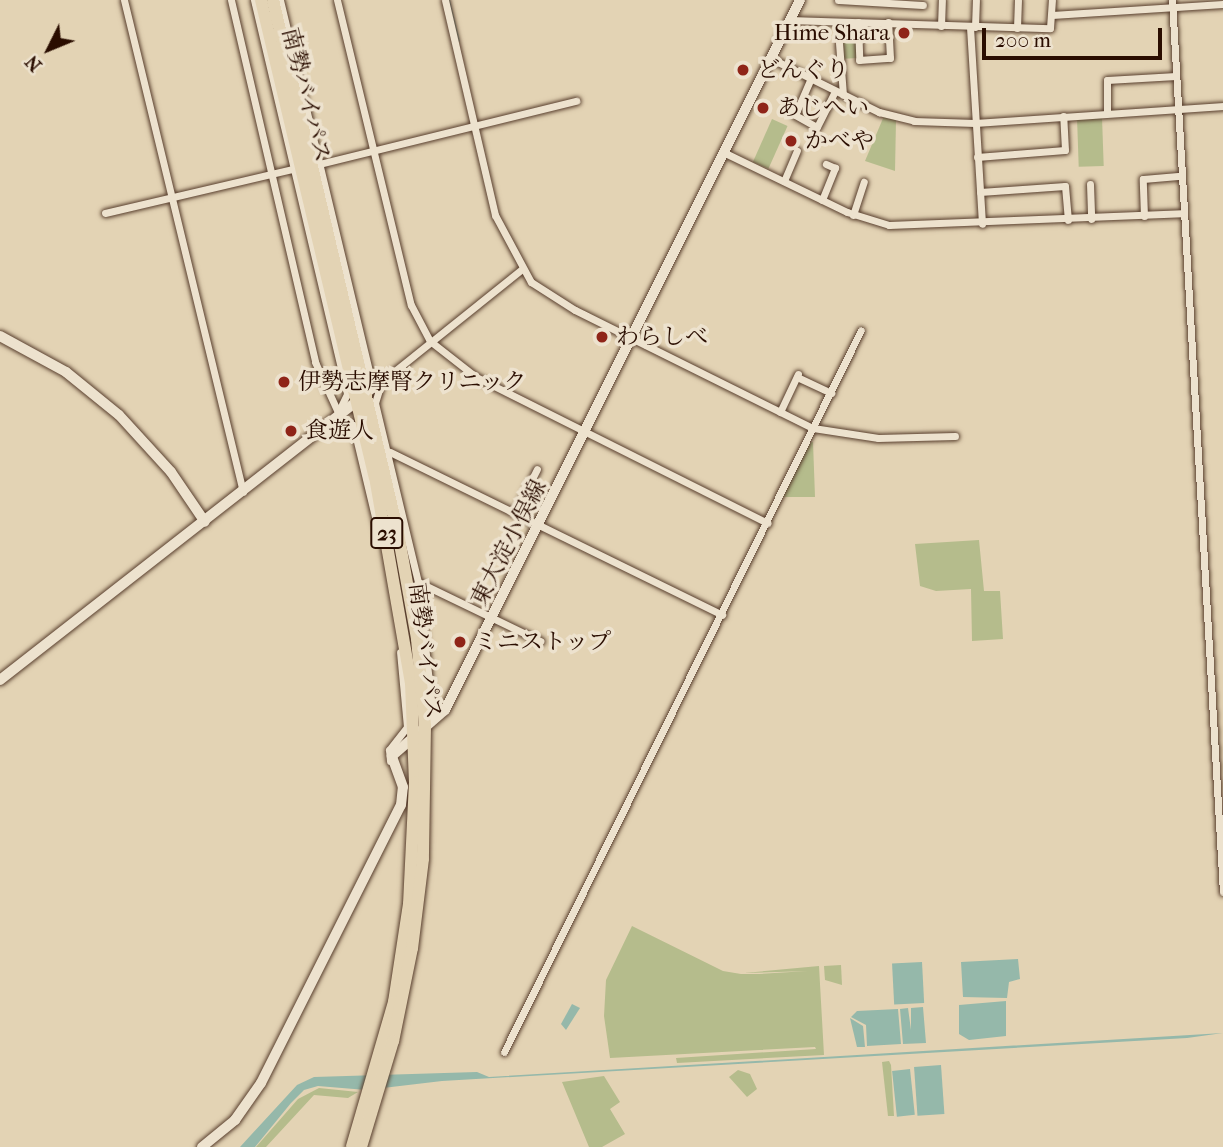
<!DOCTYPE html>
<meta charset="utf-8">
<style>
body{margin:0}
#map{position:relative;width:1223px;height:1147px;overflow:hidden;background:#e3d3b4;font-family:"IM FELL French Canon","Noto Serif JP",serif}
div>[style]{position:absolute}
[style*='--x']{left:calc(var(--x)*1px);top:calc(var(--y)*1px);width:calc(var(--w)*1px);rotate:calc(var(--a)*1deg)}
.green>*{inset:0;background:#b5bc8c;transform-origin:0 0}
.water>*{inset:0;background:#95b8aa;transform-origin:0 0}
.stream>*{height:2px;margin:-1px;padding:0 1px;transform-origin:1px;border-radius:1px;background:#95b8aa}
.roads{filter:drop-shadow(0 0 2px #583e2d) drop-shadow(0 0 2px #583e2d)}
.street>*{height:7px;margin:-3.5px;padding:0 3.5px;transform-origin:3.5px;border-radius:3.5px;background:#ede2ce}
.secondary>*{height:10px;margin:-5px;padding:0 5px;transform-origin:5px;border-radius:5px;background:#ede2ce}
.highway>*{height:12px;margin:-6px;padding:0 6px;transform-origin:6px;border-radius:6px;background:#e3d3b4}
.dots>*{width:19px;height:19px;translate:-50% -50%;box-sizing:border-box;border:4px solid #ede2ce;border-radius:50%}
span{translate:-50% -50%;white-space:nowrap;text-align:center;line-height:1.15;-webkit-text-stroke:7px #ede2ce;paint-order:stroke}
.shield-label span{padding:2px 5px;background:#ede2ce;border:2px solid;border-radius:5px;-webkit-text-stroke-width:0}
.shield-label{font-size:21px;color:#2a0d00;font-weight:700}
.poi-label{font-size:23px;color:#2a0d00}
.right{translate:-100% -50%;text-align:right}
.left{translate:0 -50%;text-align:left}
.street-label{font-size:23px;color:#2a0d00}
.north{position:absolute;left:14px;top:14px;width:70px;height:70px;-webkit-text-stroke:5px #ede2ce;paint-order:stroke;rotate:227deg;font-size:19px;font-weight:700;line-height:28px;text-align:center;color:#2a0d00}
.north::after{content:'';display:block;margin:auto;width:24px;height:32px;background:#2a0d00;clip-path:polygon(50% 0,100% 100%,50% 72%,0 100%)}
.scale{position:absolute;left:982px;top:28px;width:180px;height:32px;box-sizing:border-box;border:4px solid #2a0d00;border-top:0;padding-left:9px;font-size:21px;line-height:24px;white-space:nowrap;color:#2a0d00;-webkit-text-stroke:5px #ede2ce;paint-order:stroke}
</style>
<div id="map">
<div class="green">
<i style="left:856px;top:42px;width:16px;height:13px;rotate:86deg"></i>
<i style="clip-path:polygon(884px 116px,896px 120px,895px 171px,865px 161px)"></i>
<i style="left:1102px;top:117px;width:49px;height:25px;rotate:88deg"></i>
<i style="left:772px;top:119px;width:17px;height:47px;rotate:24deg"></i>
<i style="clip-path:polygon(813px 442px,815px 497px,783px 497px,808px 443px)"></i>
<i style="clip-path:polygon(979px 540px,984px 591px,1000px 591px,1003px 639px,972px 641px,971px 589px,936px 591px,920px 586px,915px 544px)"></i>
<i style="clip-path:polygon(632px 926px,723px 971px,741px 974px,759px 974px,808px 971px,744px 973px,819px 966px,824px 1055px,677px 1063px,676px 1058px,816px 1049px,815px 1047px,610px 1058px,604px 1016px,606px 980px)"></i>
<i style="clip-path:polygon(841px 965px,842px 985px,825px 980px,824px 966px)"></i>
<i style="clip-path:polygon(889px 1061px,891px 1065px,894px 1116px,888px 1116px,882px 1062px)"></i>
<i style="clip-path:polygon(738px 1070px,750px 1074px,757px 1089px,747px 1097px,729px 1077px)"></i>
<i style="clip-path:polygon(604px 1076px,620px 1102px,610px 1109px,625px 1134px,602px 1147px,589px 1147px,562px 1082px)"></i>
<i style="clip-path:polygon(319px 1088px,358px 1092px,348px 1098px,314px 1095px,266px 1147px,256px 1147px,298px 1099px)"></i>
</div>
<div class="water">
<i style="clip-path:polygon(1018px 959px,1020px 979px,1009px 982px,1007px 998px,963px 997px,961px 962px)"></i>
<i style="left:922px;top:962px;width:41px;height:30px;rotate:87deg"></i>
<i style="clip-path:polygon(1006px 1001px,1006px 1036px,969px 1040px,959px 1034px,959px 1005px)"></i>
<i style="clip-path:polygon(572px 1004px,580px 1008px,566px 1030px,561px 1024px)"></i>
<i style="clip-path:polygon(923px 1007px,926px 1043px,903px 1044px,900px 1009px,908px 1008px,911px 1030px,911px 1008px)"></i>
<i style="clip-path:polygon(898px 1009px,901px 1044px,867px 1046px,866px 1025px,851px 1017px,857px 1011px)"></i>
<i style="clip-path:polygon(850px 1018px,863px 1026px,865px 1047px,857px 1047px)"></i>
<i style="clip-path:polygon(1223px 1033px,1187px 1038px,442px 1081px,366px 1090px,318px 1086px,304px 1090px,291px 1103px,255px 1147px,240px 1147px,297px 1085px,314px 1077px,477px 1072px,489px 1077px)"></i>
<i style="left:941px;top:1065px;width:49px;height:27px;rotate:86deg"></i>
<i style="left:910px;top:1069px;width:46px;height:18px;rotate:84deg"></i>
</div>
<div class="stream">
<i style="--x:449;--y:0;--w:42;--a:76.3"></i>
</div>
<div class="roads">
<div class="street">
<i style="--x:124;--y:0;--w:506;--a:76.4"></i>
<i style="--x:231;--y:0;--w:372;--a:76.9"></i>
<i style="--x:315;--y:362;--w:53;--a:65.4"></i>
<i style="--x:254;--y:0;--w:405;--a:76.7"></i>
<i style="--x:347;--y:394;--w:28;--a:116"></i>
<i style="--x:335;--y:419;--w:19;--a:18"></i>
<i style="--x:353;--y:425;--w:111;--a:76.5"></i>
<i style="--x:280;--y:0;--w:382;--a:76.5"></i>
<i style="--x:369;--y:371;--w:16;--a:35"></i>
<i style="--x:337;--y:0;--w:314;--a:76.4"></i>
<i style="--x:411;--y:305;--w:41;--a:62.2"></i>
<i style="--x:430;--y:341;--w:58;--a:38"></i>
<i style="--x:476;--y:377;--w:326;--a:26.6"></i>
<i style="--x:445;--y:0;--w:221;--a:76.9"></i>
<i style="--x:495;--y:215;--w:76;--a:61.8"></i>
<i style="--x:531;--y:282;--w:52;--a:32.5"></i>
<i style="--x:575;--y:310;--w:266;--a:26.4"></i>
<i style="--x:813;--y:428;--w:66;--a:8.7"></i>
<i style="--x:878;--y:438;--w:77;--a:-1.5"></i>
<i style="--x:838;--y:0;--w:85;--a:3.4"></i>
<i style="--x:1172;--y:0;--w:893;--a:86.73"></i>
<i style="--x:1052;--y:15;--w:171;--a:-3.7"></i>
<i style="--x:789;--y:20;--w:261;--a:1.8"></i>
<i style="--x:1050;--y:28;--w:28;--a:-86"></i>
<i style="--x:858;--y:22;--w:38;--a:88"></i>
<i style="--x:859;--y:60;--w:31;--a:-4"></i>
<i style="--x:890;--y:58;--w:36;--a:-93"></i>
<i style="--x:941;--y:26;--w:26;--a:-88"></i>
<i style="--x:970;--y:27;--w:197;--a:86.5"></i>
<i style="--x:975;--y:27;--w:27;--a:-88"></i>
<i style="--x:1017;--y:28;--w:28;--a:-88"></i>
<i style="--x:839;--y:43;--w:52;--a:85.6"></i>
<i style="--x:770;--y:58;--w:122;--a:26.4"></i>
<i style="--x:879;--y:112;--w:36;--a:14"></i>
<i style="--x:914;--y:121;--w:61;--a:1.9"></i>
<i style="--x:975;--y:123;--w:249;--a:-3.9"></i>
<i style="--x:811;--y:78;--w:40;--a:113.4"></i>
<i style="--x:795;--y:115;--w:25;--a:29"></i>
<i style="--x:817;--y:127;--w:40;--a:-63.4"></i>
<i style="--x:1107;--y:113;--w:33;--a:-90"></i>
<i style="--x:1107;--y:80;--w:69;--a:-3.3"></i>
<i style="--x:723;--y:152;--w:138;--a:25.8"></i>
<i style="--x:847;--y:212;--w:44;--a:17.2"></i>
<i style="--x:889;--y:225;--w:293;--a:-2.3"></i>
<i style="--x:977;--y:157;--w:88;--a:-4.5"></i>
<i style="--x:1065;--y:150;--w:34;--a:-93"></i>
<i style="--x:319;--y:164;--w:265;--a:-13.8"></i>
<i style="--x:784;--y:181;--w:33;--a:-67"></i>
<i style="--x:1090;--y:184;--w:35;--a:88"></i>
<i style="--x:980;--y:192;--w:85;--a:-4"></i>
<i style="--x:1065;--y:186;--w:34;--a:85"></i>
<i style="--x:822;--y:200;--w:35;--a:-68"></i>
<i style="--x:835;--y:168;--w:10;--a:-156"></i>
<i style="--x:105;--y:213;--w:193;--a:-13.2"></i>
<i style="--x:853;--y:215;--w:35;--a:-72"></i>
<i style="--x:1144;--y:216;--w:37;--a:-92"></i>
<i style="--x:1143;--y:179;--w:38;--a:-5"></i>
<i style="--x:797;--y:377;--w:38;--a:25"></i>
<i style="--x:382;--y:380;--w:24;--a:107"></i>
<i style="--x:375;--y:403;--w:184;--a:76.5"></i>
<i style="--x:418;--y:582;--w:119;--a:83.7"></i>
<i style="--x:431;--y:700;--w:17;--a:36"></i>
<i style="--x:366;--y:394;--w:200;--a:-38.7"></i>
<i style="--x:780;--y:412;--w:42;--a:-64.7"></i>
<i style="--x:390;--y:452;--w:370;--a:26.1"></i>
<i style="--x:515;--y:513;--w:49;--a:-63.4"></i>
<i style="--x:418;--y:582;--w:136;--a:25.8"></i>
<i style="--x:390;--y:761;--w:11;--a:-95"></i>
<i style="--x:389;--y:750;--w:29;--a:-52"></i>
<i style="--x:407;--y:727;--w:75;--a:-95.3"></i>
<i style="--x:504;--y:1052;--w:805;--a:-63.69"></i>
</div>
<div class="secondary">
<i style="--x:0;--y:336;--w:75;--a:28.6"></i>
<i style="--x:66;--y:372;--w:68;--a:39.1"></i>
<i style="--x:119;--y:415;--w:77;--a:47.6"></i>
<i style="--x:171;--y:472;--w:60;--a:55.8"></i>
<i style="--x:0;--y:680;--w:458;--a:-38"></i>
<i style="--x:202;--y:1147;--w:43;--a:-39.3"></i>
<i style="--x:235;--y:1120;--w:45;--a:-54.9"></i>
<i style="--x:261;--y:1083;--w:311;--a:-63.3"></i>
<i style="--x:401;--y:805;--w:18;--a:-84"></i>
<i style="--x:403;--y:787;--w:33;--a:-110"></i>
<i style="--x:392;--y:756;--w:70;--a:-41"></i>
<i style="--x:445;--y:710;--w:794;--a:-63.43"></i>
</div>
<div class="highway">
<i style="--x:261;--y:0;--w:490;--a:76.6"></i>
<i style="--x:375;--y:477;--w:209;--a:80.1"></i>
<i style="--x:411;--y:683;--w:99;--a:87.7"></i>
<i style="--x:415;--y:782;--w:122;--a:92.8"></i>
<i style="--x:409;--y:904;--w:99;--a:98.7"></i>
<i style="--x:394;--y:1002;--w:151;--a:106.2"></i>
<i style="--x:273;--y:0;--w:547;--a:76.8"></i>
<i style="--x:398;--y:533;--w:108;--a:79.8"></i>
<i style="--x:417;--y:639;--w:87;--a:84.7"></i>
<i style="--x:425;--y:726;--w:133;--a:90.9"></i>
<i style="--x:423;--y:859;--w:90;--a:97"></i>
<i style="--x:412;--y:948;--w:95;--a:101.5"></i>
<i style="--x:393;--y:1041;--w:111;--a:106.8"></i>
</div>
</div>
<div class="dots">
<i style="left:904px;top:33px;background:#8f2418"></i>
<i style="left:743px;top:70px;background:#8f2418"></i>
<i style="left:763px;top:108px;background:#8f2418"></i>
<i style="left:791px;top:141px;background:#8f2418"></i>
<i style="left:602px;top:337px;background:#8f2418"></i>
<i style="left:284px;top:382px;background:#8f2418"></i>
<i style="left:291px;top:431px;background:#8f2418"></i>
<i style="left:460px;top:642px;background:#8f2418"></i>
</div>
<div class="shield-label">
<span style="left:387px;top:533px">23</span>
</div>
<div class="poi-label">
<span class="right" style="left:890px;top:33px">Hime Shara</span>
<span class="left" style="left:757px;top:70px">どんぐり</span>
<span class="left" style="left:777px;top:108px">あじへい</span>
<span class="left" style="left:805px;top:141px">かべや</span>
<span class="left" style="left:616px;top:337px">わらしべ</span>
<span class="left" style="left:298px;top:382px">伊勢志摩腎クリニック</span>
<span class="left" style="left:305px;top:431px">食遊人</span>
<span class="left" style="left:474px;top:642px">ミニストップ</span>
</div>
<div class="street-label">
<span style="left:306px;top:95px;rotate:76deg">南勢バイパス</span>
<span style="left:509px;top:543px;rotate:-63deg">東大淀小俣線</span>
<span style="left:425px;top:651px;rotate:83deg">南勢バイパス</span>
</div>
<div class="north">N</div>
<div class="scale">200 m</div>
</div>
